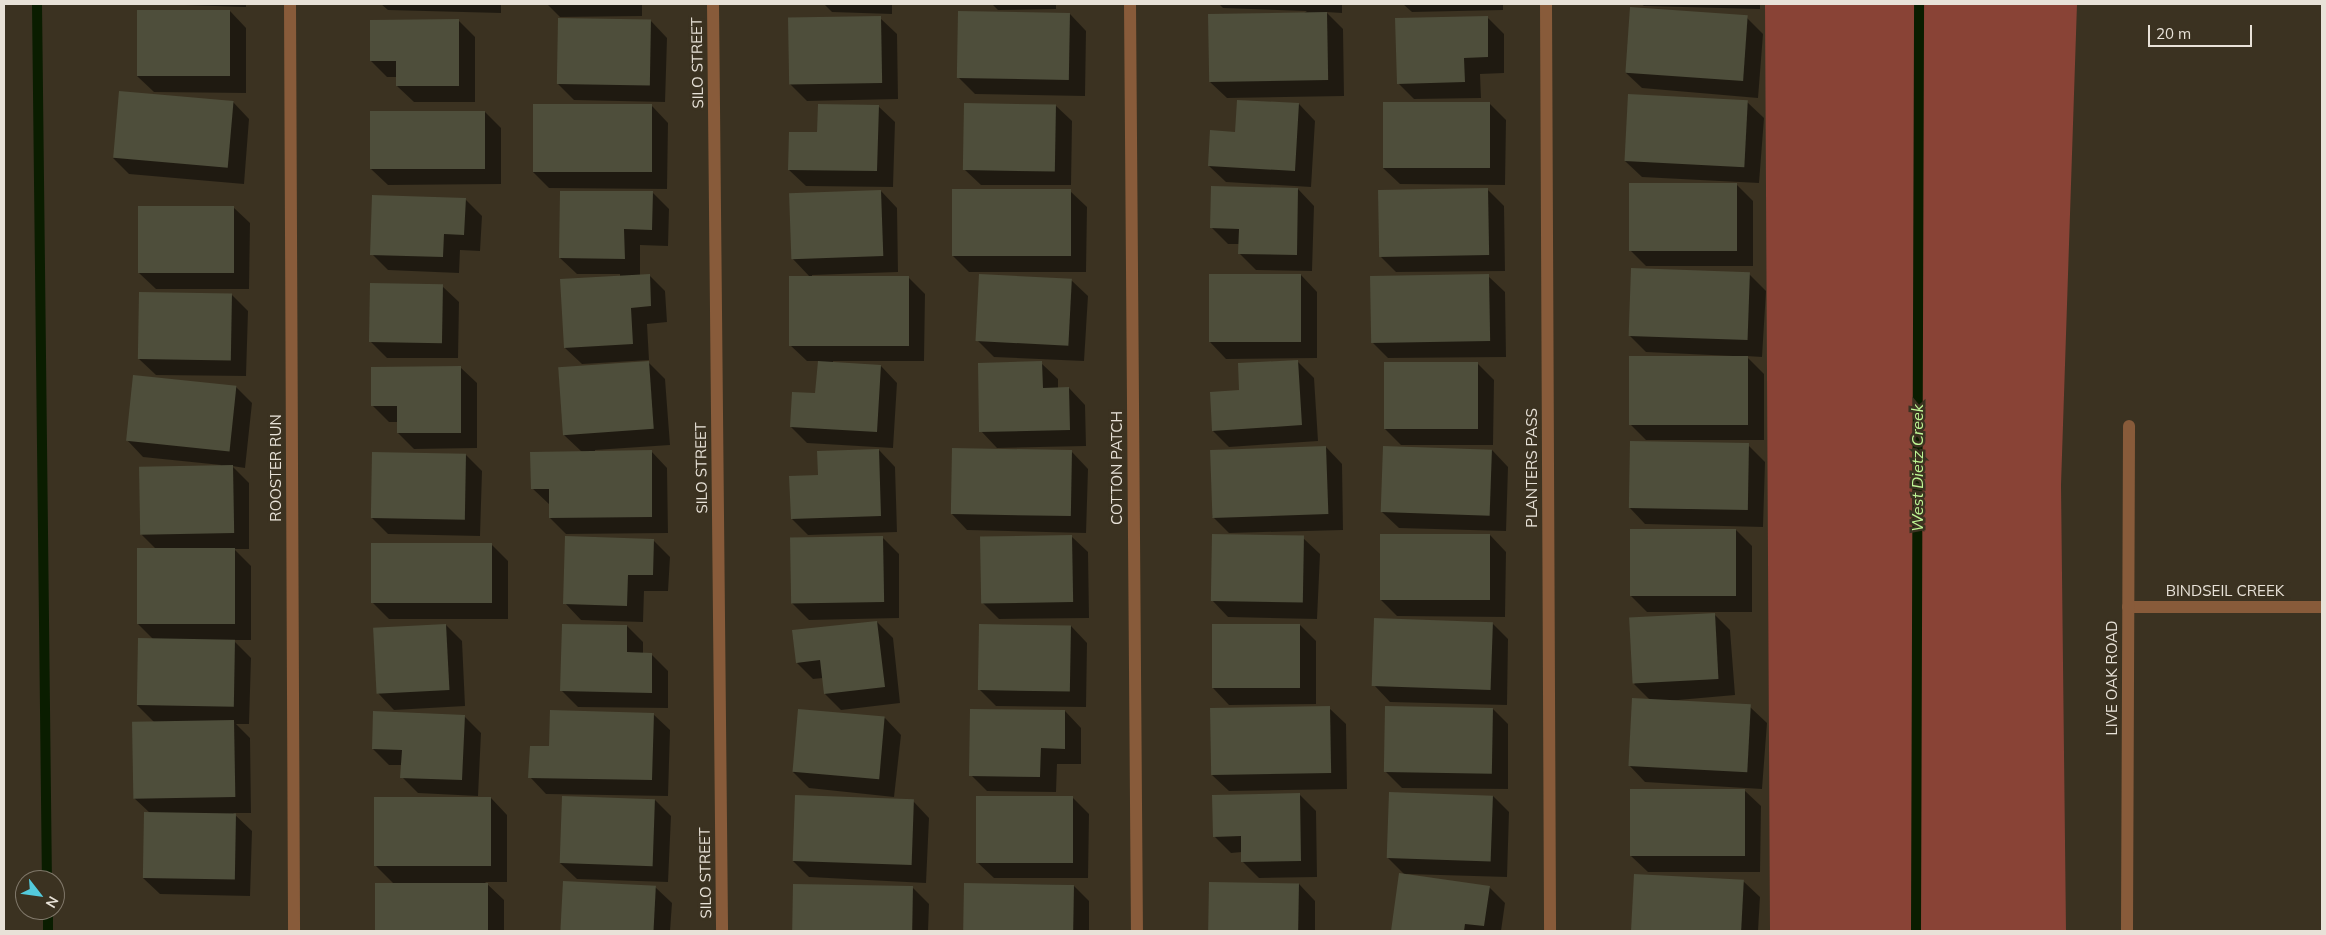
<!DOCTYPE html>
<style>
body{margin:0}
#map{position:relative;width:2326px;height:935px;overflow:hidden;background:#3b3221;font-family:Mulish,sans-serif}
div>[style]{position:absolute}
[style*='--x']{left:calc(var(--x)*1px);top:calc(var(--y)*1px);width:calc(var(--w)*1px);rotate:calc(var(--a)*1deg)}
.green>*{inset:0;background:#894336}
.shadow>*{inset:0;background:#0007}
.stream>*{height:10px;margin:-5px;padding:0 5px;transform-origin:5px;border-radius:5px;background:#0a1d00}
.building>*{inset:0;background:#4e4e3b;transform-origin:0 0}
.street>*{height:12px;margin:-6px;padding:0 6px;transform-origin:6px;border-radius:6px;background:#885b3a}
span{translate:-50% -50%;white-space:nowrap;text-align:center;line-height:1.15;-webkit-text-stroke:5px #3b3221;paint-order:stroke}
.street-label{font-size:15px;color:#e8e2d8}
.water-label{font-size:16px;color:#bff795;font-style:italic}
.frame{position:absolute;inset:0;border:5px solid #e8e2d8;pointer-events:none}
.north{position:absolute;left:15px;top:870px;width:50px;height:50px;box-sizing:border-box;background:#3b3221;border:1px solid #80786a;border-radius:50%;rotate:120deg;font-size:14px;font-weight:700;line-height:20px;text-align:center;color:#e8e2d8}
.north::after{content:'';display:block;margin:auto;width:18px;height:22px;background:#53cadc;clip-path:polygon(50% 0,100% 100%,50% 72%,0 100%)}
.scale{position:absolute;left:2148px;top:25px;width:104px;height:22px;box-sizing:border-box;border:2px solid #e8e2d8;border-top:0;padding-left:6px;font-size:15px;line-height:18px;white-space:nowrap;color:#e8e2d8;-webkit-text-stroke:4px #3b3221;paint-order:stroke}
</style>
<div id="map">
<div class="green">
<i style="clip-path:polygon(1765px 4px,2077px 4px,2061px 485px,2066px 931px,1770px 931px)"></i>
</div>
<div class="shadow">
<i style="clip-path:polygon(154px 4px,246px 4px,246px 7px)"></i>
<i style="clip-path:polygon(381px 4px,501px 4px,501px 13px,388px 10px)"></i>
<i style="clip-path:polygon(547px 4px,642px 4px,642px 16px,560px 17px)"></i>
<i style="clip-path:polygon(824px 4px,892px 4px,892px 14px,832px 12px)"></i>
<i style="clip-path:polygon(992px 4px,1056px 4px,1056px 9px,998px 10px)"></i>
<i style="clip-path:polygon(1219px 4px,1342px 4px,1342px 13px,1326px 12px,1343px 29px,1344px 96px,1227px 98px,1210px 82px,1307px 11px,1223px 8px)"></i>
<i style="clip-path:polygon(1403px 4px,1503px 4px,1503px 10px,1412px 12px)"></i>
<i style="clip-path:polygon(1641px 4px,1760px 4px,1760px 9px,1644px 6px)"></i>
<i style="clip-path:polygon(230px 11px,246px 28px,246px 93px,154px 92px,137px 76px)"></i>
<i style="clip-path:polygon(1070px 14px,1086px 31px,1085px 96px,975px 94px,959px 78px)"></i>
<i style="clip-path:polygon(1487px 17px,1504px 34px,1504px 73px,1480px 74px,1481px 98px,1414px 99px,1398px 83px)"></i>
<i style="clip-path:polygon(880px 18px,897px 34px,898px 99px,807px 101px,790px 84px)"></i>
<i style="clip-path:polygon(1747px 18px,1763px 34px,1758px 98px,1642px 88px,1625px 72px)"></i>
<i style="clip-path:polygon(458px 20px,475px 37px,475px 102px,414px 102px,397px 86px,397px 77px,387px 77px,371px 61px)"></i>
<i style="clip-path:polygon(651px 21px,667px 38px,665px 102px,574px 100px,557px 83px)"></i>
<i style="clip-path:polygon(233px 102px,249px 119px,244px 184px,129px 174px,113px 158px)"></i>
<i style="clip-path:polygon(1747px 102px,1764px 118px,1759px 183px,1642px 177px,1625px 161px)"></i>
<i style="clip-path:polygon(1299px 104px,1315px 121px,1311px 187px,1226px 182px,1209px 166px,1236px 133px)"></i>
<i style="clip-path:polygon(1490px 104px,1506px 120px,1505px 185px,1400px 184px,1383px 168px)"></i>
<i style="clip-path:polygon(1055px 105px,1072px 121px,1071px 185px,981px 185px,964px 169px)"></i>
<i style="clip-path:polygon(652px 106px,668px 123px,667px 189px,549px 188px,533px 172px)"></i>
<i style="clip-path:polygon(878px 106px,895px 122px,893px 187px,806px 186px,789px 170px,818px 134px)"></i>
<i style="clip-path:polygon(485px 112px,501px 128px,501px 184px,388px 185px,371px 169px)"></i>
<i style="clip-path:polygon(1736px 184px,1753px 201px,1753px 266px,1646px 266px,1630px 250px)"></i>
<i style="clip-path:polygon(1298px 189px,1314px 206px,1312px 271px,1256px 270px,1239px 253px,1240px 244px,1228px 244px,1211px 227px)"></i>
<i style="clip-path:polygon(1488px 190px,1504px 206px,1505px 271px,1396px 272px,1380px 256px)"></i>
<i style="clip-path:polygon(881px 191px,897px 208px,898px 272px,812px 275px,812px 277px,908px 277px,925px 294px,924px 361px,833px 361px,833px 364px,881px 366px,897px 383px,893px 448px,807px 443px,791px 427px,816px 394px,819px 361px,807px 361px,790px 345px,810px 277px,792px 258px)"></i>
<i style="clip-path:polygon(1070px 191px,1087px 207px,1086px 272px,969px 272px,952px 255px)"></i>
<i style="clip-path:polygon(652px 192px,669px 209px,668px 246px,640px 245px,640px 275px,649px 275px,665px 291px,667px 322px,647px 324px,649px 360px,582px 364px,565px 348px,561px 280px,620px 277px,620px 274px,577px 274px,560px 258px)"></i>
<i style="clip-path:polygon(465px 199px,482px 216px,480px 251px,460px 250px,459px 273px,388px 270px,372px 254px)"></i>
<i style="clip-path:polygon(233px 207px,250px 223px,249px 289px,156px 289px,139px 273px)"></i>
<i style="clip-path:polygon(1749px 274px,1766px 291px,1762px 357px,1746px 356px,1764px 374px,1764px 440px,1646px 440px,1630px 424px,1733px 358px,1733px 356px,1646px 352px,1629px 335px)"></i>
<i style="clip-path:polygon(1301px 275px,1317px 292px,1317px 358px,1226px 359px,1210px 342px)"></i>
<i style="clip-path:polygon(1488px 276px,1505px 292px,1506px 357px,1388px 358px,1372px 342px)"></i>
<i style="clip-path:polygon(1071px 280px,1088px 296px,1084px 361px,994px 357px,977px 340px)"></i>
<i style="clip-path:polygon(442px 286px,459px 302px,458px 358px,387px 358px,370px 341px)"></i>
<i style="clip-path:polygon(232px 295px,248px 311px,246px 376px,156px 375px,139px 359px)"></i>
<i style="clip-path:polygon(1297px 361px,1314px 378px,1318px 441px,1229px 447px,1213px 431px,1241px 392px)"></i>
<i style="clip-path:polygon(649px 363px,665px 379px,670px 445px,595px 450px,595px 452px,651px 451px,667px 468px,668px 533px,566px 534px,550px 518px,550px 505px,532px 488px,582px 452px,564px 435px)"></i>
<i style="clip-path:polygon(1041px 363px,1058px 379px,1058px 389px,1069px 388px,1085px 405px,1086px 446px,997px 448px,981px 431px)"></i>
<i style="clip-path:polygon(1477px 363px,1494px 380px,1493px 445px,1401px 445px,1384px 428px)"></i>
<i style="clip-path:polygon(460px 367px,477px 383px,477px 448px,414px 449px,398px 433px,398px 422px,389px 422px,373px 406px)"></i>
<i style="clip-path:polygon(236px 387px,252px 403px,245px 468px,232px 466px,249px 483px,249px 549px,234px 549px,251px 566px,251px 640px,233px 640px,251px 658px,249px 724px,236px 724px,250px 738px,251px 813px,233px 813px,252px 831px,250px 896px,160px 894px,143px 878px,150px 813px,134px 798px,156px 724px,137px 705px,154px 640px,137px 623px,156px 549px,141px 534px,221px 465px,143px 457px,127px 440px)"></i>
<i style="clip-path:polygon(1749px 446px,1765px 462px,1763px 527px,1645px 524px,1629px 507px)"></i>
<i style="clip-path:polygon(1326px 447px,1342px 464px,1343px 530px,1229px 533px,1212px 516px)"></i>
<i style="clip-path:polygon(879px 450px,895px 467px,897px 532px,808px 535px,792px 519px,820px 476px)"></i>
<i style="clip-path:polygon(1492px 450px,1508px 467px,1506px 531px,1399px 528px,1382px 512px)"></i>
<i style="clip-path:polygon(1072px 452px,1088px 469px,1086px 533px,967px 530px,951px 513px)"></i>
<i style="clip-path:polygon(466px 455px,482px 471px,480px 536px,388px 534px,372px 518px)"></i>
<i style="clip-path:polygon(1736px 530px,1752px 546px,1752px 612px,1647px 612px,1631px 596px)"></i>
<i style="clip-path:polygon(1490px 535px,1506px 552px,1505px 617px,1397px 616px,1381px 600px)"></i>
<i style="clip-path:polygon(1071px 536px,1088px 552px,1089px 618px,999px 619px,983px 603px)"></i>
<i style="clip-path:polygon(882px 537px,899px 554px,899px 618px,809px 620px,792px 603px)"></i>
<i style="clip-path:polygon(1303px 538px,1320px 554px,1317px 619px,1228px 617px,1212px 600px)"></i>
<i style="clip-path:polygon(653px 540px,670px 557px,668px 591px,644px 591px,643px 622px,581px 620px,565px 603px)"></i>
<i style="clip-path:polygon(491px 544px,508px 561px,508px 619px,389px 619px,373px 603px)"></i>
<i style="clip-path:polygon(1714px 614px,1730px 630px,1735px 695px,1667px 701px,1750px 707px,1767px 723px,1762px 789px,1645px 782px,1629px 765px,1650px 700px,1634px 684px)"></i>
<i style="clip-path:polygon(877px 622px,893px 638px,900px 703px,841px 710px,825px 694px,823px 678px,813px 679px,797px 663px)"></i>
<i style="clip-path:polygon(1492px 623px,1508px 639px,1507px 705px,1390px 702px,1374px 685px)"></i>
<i style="clip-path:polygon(446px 625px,462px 641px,465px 706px,394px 710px,378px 693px)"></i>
<i style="clip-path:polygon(1300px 625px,1316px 641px,1316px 704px,1229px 705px,1213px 688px)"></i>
<i style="clip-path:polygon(627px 626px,643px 642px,643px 654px,651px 654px,668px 671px,668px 708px,578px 707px,562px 691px)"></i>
<i style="clip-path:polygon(1071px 626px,1087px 643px,1086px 707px,996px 706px,979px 689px)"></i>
<i style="clip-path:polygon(1329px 708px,1346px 724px,1347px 789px,1229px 791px,1212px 775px)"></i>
<i style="clip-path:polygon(1492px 708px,1508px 724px,1508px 789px,1402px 788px,1386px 772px)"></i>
<i style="clip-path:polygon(1065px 711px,1081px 728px,1081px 764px,1057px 764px,1056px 792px,987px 791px,971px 775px)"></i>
<i style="clip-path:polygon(653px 714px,670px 730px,668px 796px,546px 794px,530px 777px,550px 748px)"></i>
<i style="clip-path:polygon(464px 716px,481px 733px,478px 796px,418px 793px,402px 777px,402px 765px,389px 765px,373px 749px)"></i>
<i style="clip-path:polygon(885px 718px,901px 735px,894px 797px,809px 788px,793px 772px)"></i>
<i style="clip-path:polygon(1744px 790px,1761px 806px,1760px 872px,1648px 872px,1631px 856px)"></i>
<i style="clip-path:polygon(1299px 794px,1316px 811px,1317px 877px,1259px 878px,1243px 862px,1242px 852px,1231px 853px,1214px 836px)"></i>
<i style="clip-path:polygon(1493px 796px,1509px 812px,1507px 877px,1407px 874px,1407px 876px,1489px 887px,1505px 903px,1501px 931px,1392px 931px,1400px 875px,1405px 875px,1387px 857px)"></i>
<i style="clip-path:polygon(1072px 797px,1089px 814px,1088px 878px,994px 878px,977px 862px)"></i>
<i style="clip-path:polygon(491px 798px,507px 815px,507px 882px,485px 882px,504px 900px,504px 931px,376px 931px,376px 884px,394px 884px,376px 866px)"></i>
<i style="clip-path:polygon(655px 800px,671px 816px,668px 882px,577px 879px,560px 863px)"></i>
<i style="clip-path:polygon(913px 801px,929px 818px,926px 883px,809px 877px,793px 861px)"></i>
<i style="clip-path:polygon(1636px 875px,1743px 881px,1760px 897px,1758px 931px,1632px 931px)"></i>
<i style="clip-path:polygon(564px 883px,655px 887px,672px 903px,670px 931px,562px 931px)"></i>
<i style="clip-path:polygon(966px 884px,1073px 885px,1089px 901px,1089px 931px,965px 931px)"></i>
<i style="clip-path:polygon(1210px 884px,1299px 884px,1315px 901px,1315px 931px,1210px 931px)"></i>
<i style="clip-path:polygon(794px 885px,913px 888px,929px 904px,928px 931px,794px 931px)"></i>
</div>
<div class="stream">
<i style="--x:37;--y:4;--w:876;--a:89.35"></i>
<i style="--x:48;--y:910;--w:21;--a:90"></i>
<i style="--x:1916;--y:931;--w:927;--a:-89.81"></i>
</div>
<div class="building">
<i style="left:1630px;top:7px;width:118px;height:66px;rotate:4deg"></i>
<i style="left:137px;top:10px;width:93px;height:66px"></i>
<i style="left:958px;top:11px;width:112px;height:67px;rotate:1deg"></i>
<i style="left:1327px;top:12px;width:68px;height:119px;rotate:89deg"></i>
<i style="left:881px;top:16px;width:67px;height:93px;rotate:89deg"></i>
<i style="clip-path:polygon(1488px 16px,1488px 57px,1464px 58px,1465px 82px,1397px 84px,1395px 18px)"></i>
<i style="left:558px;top:18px;width:93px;height:66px;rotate:1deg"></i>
<i style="clip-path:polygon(459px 19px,459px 86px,396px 86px,396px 61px,370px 61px,370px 20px)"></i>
<i style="left:119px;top:91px;width:115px;height:67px;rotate:5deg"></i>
<i style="left:1628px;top:94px;width:120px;height:67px;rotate:3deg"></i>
<i style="clip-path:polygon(1237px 100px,1299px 103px,1295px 171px,1208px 166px,1210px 130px,1235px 132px)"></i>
<i style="left:1383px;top:102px;width:107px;height:66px"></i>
<i style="left:964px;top:103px;width:92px;height:67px;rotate:1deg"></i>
<i style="left:533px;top:104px;width:119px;height:68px"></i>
<i style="clip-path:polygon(818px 104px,879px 105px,877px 171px,788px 170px,789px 132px,817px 132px)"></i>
<i style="left:370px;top:111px;width:115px;height:58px"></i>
<i style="left:1629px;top:183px;width:108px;height:68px"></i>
<i style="clip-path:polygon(1211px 186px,1298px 188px,1297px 255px,1238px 254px,1239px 229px,1210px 228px)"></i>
<i style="left:1488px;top:188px;width:67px;height:110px;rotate:89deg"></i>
<i style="left:952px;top:189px;width:119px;height:67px"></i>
<i style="left:881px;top:190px;width:66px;height:92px;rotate:88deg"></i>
<i style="clip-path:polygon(560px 191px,653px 191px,652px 230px,624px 229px,625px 259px,559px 258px)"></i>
<i style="clip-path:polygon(372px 195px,466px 198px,464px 235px,444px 234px,443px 257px,370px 255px)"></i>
<i style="left:138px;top:206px;width:96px;height:67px"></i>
<i style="left:1631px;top:268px;width:119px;height:68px;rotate:2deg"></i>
<i style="clip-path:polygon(650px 274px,651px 306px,631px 308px,633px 344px,564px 348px,560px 279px)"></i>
<i style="left:979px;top:274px;width:93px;height:67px;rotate:3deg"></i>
<i style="left:1301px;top:274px;width:68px;height:92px;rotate:90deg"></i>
<i style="left:1489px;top:274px;width:67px;height:119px;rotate:89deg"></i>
<i style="left:789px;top:276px;width:120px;height:70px"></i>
<i style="left:370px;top:283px;width:73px;height:59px;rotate:1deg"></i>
<i style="left:139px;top:292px;width:93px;height:67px;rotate:1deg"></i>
<i style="left:1748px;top:356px;width:69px;height:119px;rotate:90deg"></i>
<i style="clip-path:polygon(1298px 360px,1302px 425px,1212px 431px,1210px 392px,1239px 390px,1238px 363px)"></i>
<i style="left:649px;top:361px;width:68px;height:91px;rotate:86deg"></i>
<i style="clip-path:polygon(818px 361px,881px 365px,877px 432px,790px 427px,792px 392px,815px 393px)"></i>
<i style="clip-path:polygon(1042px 361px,1043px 388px,1069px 387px,1070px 430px,979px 432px,978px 363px)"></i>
<i style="left:1384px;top:362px;width:94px;height:67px"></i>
<i style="clip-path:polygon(461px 366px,461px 433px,397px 433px,397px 406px,371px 406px,371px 367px)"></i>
<i style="left:133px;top:375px;width:104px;height:66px;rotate:6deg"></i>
<i style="left:1630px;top:441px;width:119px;height:67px;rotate:1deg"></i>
<i style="left:1326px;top:446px;width:68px;height:116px;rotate:88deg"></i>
<i style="left:1383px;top:446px;width:109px;height:66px;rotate:2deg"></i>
<i style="left:952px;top:448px;width:120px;height:66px;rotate:1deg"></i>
<i style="clip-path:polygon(879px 449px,881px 516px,791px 519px,789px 476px,818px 475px,817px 451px)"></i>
<i style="clip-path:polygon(652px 450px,652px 517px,549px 518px,549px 489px,531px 489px,530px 452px)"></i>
<i style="left:372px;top:452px;width:94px;height:66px;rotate:1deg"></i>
<i style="left:233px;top:465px;width:68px;height:94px;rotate:89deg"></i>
<i style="left:1736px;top:529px;width:67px;height:106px;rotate:90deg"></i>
<i style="left:1212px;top:534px;width:92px;height:67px;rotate:1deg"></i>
<i style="left:1380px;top:534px;width:110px;height:66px"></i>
<i style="left:1072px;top:535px;width:67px;height:92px;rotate:89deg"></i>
<i style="clip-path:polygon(565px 536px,654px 539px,653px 575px,628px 575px,627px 606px,563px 604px)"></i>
<i style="left:883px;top:536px;width:66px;height:93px;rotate:89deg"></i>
<i style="left:492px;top:543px;width:60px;height:121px;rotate:90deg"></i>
<i style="left:137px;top:548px;width:98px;height:76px"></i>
<i style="left:1715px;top:613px;width:66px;height:86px;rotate:87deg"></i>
<i style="left:1374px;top:618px;width:119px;height:68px;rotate:2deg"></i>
<i style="clip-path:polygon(877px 621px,885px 687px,824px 694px,820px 660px,796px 663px,792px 630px)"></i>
<i style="left:446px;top:624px;width:66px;height:73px;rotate:87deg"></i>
<i style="clip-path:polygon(562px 624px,627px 625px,627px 652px,652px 653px,652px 693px,560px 691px)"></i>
<i style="left:979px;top:624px;width:92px;height:66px;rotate:1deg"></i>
<i style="left:1300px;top:624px;width:64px;height:88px;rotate:90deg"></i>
<i style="left:138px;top:638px;width:97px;height:67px;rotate:1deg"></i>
<i style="left:1632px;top:698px;width:119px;height:68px;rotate:3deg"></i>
<i style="left:1330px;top:706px;width:67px;height:120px;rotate:89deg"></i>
<i style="left:1385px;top:706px;width:108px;height:66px;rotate:1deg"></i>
<i style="left:798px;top:709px;width:87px;height:63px;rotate:5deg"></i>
<i style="clip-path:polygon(970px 709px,1065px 710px,1065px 749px,1041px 748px,1040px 777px,969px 776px)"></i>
<i style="clip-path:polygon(550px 710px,654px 713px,652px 780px,528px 778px,530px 746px,549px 746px)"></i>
<i style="clip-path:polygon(373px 711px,465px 715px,462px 780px,400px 778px,402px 750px,372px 749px)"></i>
<i style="left:234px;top:720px;width:77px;height:102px;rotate:89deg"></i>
<i style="left:1630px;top:789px;width:115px;height:67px"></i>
<i style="left:1389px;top:792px;width:104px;height:66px;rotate:2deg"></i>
<i style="clip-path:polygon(1300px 793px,1301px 861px,1241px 862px,1241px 836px,1213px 837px,1212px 795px)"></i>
<i style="left:795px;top:795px;width:119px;height:66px;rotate:2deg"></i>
<i style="left:562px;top:796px;width:93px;height:67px;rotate:2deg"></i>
<i style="left:976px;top:796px;width:97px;height:67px"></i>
<i style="left:491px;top:797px;width:69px;height:117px;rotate:90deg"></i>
<i style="left:144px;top:812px;width:92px;height:66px;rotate:1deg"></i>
<i style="clip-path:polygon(1399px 873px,1490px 886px,1484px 926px,1465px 924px,1464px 931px,1391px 931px)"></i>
<i style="left:1634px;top:874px;width:110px;height:57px;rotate:3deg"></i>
<i style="left:563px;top:881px;width:93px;height:50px;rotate:3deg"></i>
<i style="left:1209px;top:882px;width:90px;height:49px;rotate:1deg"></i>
<i style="left:375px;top:883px;width:113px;height:48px"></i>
<i style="left:964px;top:883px;width:110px;height:48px;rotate:1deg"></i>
<i style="left:793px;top:884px;width:120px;height:47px;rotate:1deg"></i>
</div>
<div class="street">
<i style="--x:290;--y:4;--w:927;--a:89.75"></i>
<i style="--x:713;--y:4;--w:927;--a:89.44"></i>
<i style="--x:1130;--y:4;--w:927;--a:89.57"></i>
<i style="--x:1546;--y:4;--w:927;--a:89.75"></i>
<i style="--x:2128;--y:607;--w:194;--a:0"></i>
<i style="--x:2127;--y:931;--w:505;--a:-89.77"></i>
</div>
<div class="street-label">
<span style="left:697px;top:63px;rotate:-91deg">SILO STREET</span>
<span style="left:276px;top:468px;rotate:-90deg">ROOSTER RUN</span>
<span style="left:701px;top:468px;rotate:-91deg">SILO STREET</span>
<span style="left:1117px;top:468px;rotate:-90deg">COTTON PATCH</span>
<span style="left:1532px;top:468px;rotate:-90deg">PLANTERS PASS</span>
<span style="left:2225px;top:591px">BINDSEIL CREEK</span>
<span style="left:2112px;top:678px;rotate:-90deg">LIVE OAK ROAD</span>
<span style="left:705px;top:873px;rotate:-91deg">SILO STREET</span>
</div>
<div class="water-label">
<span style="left:1917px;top:468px;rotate:-90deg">West Dietz Creek</span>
</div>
<div class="frame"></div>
<div class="north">N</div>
<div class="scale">20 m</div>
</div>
